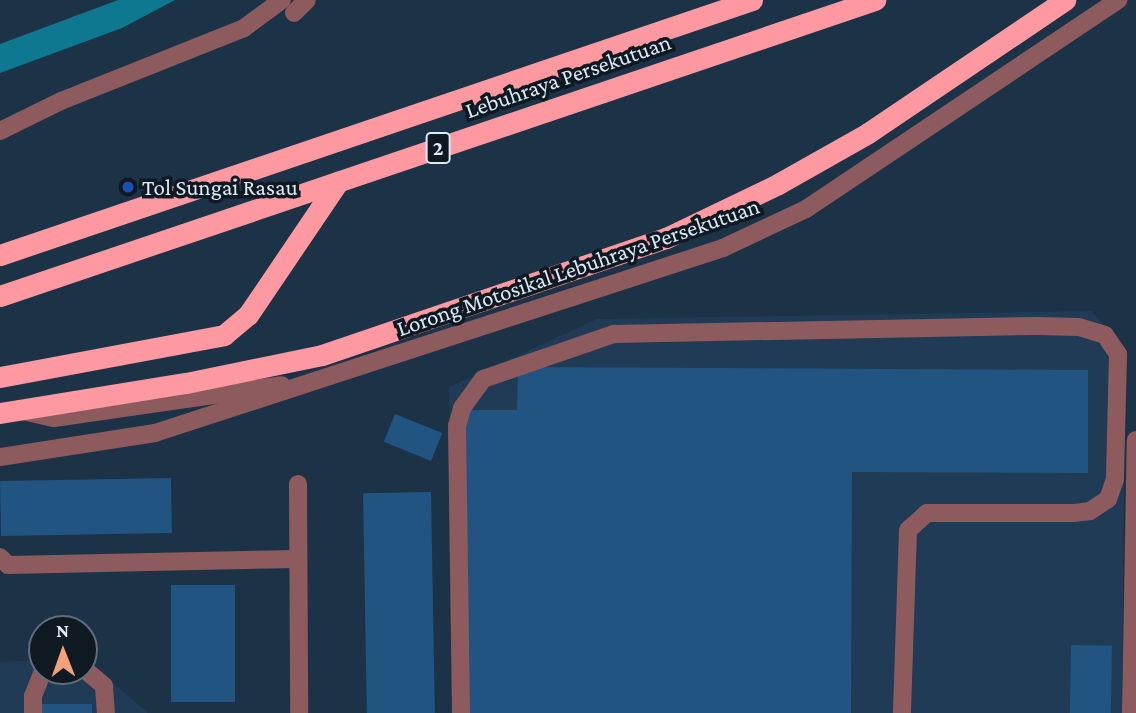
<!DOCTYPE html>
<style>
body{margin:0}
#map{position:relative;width:1136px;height:713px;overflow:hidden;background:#1b3247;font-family:"Crimson Pro",serif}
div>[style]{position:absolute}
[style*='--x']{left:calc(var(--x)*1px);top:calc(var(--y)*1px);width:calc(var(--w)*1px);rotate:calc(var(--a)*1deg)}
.built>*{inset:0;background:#1f3b56}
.water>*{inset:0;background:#0d788f}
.building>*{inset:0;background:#225481;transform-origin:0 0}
.minor>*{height:18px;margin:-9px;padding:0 9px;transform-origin:9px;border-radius:9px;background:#8d5a5e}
.highway>*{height:21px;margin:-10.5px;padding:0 10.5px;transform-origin:10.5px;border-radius:10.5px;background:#fe99a1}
.highway-bridge>*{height:21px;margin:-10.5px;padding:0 10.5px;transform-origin:10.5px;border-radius:10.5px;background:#fe99a1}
.dots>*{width:19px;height:19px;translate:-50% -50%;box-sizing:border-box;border:4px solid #0f1922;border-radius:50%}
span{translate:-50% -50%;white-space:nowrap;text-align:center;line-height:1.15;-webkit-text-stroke:7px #0f1922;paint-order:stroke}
.shield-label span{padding:2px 5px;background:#0f1922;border:2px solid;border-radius:5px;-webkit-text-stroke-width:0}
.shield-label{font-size:21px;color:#ddeaf8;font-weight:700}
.street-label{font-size:23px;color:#ddeaf8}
.poi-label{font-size:23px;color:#ddeaf8}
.left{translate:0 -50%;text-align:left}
.north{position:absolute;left:28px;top:615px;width:70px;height:70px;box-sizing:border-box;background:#0f1922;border:2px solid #616d78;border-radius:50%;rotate:359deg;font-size:19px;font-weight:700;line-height:28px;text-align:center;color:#ddeaf8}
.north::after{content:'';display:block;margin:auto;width:24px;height:32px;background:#f1a17c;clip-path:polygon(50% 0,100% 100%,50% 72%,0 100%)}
</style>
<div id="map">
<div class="built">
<i style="clip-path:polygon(1092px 311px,1125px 351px,1122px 713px,453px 713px,449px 387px,597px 319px)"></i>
<i style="clip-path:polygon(85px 659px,148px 713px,0 713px,0 662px,42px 660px,42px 671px,84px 671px)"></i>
</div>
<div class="water">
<i style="clip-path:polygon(118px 0,175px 0,122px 28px,0 73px,0 44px)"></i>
</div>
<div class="building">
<i style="clip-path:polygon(518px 367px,1088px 370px,1088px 473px,852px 472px,851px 713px,464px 713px,466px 410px,517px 410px)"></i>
<i style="left:395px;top:414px;width:51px;height:30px;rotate:22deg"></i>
<i style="left:171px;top:478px;width:55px;height:171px;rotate:89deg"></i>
<i style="left:431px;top:492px;width:221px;height:68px;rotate:89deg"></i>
<i style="left:171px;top:585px;width:64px;height:117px"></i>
<i style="left:1071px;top:645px;width:41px;height:68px;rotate:1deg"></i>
<i style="left:92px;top:704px;width:9px;height:55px;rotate:90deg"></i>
</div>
<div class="minor">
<i style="--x:294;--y:13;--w:18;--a:-45"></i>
<i style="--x:0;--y:131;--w:68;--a:-26.2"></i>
<i style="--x:61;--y:101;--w:197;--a:-21.7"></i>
<i style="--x:244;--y:28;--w:47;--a:-36.4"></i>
<i style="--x:23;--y:411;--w:32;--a:13"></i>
<i style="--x:54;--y:418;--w:230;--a:-8.2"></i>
<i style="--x:0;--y:457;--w:157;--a:-8.8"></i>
<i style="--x:155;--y:433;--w:597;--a:-18.04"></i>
<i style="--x:723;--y:248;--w:92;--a:-25.2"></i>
<i style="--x:806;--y:209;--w:376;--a:-33.8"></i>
<i style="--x:298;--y:484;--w:229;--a:89.7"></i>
<i style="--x:0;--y:557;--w:11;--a:45"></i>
<i style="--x:8;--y:565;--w:290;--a:-1.2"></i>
<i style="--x:84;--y:669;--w:26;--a:40"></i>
<i style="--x:104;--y:686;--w:27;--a:86"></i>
<i style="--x:33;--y:713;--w:17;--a:-90"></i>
<i style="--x:33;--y:696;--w:27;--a:-68"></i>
<i style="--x:461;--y:713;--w:287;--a:-90.8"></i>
<i style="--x:457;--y:426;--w:19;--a:-74"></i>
<i style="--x:462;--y:408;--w:36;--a:-54"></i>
<i style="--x:483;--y:379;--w:139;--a:-19"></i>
<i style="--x:614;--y:334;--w:423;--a:-1.1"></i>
<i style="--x:1037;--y:326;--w:42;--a:1.4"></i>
<i style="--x:1079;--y:327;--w:27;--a:17"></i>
<i style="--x:1105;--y:335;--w:23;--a:56"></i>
<i style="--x:1118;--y:354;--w:125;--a:91.4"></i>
<i style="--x:1115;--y:479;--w:21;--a:109"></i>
<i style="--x:1108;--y:499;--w:22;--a:146"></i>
<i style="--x:1090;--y:511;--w:17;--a:173"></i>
<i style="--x:1073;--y:513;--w:146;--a:180"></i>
<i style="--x:927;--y:513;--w:25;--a:138"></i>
<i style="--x:908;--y:530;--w:183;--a:91.9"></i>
<i style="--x:1131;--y:713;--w:273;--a:-89"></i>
</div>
<div class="highway">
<i style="--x:0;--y:255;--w:794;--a:-18.73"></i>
<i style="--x:0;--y:296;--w:924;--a:-18.69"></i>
<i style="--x:0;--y:377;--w:228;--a:-10.6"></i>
<i style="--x:224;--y:335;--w:31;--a:-40"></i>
<i style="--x:248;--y:315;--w:161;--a:-55.9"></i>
<i style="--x:186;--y:383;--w:139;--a:-11.6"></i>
<i style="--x:322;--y:355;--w:363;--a:-18.8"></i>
<i style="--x:666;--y:238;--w:124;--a:-25.7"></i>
<i style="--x:778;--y:184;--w:103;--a:-29.5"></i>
<i style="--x:868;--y:133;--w:238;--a:-34"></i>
</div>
<div class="highway-bridge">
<i style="--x:0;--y:413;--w:188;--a:-9.2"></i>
</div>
<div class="dots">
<i style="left:128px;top:187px;background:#1a4fb4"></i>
</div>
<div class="shield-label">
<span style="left:438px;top:148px">2</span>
</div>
<div class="street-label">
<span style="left:568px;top:76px;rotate:-19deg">Lebuhraya Persekutuan</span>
<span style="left:578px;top:267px;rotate:-19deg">Lorong Motosikal Lebuhraya Persekutuan</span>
</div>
<div class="poi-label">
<span class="left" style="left:142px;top:187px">Tol Sungai Rasau</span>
</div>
<div class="north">N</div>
</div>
